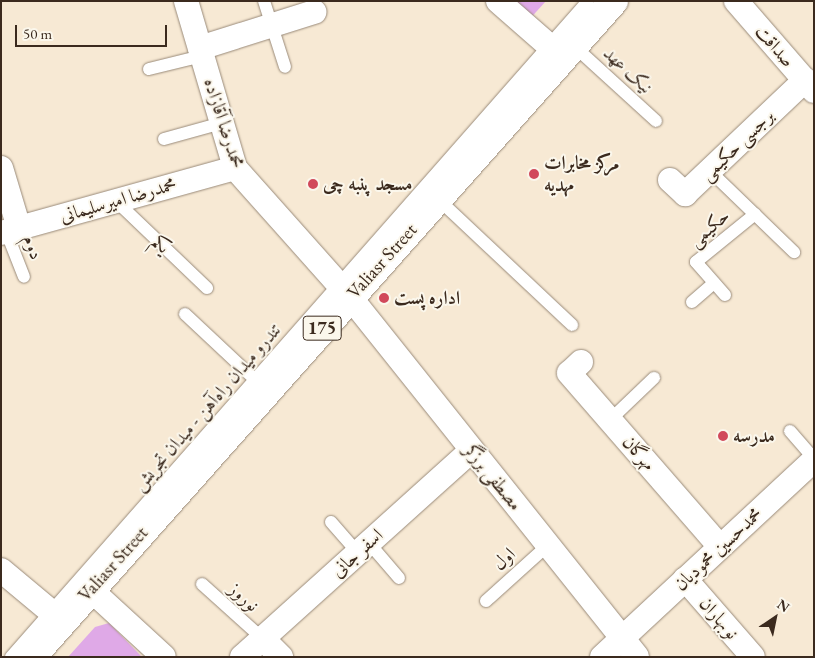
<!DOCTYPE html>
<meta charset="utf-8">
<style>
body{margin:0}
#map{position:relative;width:815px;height:658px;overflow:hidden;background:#f7e9d4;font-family:"EB Garamond",Amiri,serif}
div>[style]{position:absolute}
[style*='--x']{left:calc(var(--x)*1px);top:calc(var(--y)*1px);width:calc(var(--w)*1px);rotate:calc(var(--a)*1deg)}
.building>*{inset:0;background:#dfa9e7}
.roads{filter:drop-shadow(0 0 1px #998a79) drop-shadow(0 0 1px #998a79)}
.service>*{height:12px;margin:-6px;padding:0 6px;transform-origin:6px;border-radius:6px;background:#fff}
.minor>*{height:24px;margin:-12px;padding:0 12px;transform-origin:12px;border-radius:12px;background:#fff}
.primary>*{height:28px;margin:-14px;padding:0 14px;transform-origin:14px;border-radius:14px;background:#fff}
.dots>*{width:14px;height:14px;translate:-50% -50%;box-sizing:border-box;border:2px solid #fbf7ec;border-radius:50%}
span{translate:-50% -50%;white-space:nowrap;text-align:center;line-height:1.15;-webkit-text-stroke:4px #fbf7ec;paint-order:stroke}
.shield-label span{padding:1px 4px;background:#fbf7ec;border:1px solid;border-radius:4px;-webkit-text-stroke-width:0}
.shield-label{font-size:18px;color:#3b2a1e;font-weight:700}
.street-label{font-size:19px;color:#3b2a1e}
.poi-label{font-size:19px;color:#3b2a1e;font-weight:700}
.left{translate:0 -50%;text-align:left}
.frame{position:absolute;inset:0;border:2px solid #3b2a1e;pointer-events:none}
.north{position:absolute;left:750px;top:593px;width:50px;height:50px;-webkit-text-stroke:4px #fbf7ec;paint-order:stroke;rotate:34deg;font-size:14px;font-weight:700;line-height:20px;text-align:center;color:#3b2a1e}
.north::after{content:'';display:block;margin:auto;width:18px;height:22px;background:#3b2a1e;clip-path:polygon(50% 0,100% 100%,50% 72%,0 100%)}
.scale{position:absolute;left:15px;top:25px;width:152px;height:22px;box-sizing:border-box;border:2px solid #3b2a1e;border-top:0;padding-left:6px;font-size:15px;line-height:18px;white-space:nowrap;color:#3b2a1e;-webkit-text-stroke:4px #fbf7ec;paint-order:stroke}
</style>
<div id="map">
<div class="building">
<i style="clip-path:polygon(504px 1px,546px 1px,527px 22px)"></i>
<i style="clip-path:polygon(109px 623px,142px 657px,68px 657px,95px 627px)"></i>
</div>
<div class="roads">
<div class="service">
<i style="--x:264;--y:1;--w:69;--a:72.3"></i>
<i style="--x:574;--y:46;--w:111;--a:42.4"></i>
<i style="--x:149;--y:69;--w:55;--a:-13.8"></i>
<i style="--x:164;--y:139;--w:60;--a:-15.4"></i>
<i style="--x:710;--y:171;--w:117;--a:44"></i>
<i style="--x:438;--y:199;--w:184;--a:43.2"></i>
<i style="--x:116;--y:201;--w:126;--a:43.7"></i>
<i style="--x:6;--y:231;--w:49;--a:68.6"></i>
<i style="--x:725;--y:295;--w:44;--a:-131.3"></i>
<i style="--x:696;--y:262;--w:76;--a:-39.1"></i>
<i style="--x:692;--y:302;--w:29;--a:-41"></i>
<i style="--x:185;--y:314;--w:105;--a:43.1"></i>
<i style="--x:610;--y:420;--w:61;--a:-43.7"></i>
<i style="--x:790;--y:431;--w:37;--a:49"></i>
<i style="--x:331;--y:522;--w:41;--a:48.9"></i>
<i style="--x:369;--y:543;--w:46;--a:49.4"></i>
<i style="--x:202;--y:584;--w:81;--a:42"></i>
<i style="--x:486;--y:601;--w:84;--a:-42.1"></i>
<i style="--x:11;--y:657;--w:874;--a:-48.67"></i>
</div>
<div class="minor">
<i style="--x:186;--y:1;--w:174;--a:73.6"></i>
<i style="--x:235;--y:168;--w:173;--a:48.3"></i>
<i style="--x:350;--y:297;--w:460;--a:51.4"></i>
<i style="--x:498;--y:1;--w:86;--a:41.2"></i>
<i style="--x:736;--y:1;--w:119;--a:49.1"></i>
<i style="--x:200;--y:48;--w:120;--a:-17.5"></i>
<i style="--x:1;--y:168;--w:63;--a:73.3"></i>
<i style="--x:670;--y:180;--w:21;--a:43"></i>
<i style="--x:685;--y:194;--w:166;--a:-43.5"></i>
<i style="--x:1;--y:233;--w:243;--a:-15.5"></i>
<i style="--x:581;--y:362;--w:16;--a:137"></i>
<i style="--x:569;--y:373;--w:230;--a:49"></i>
<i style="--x:1;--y:570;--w:80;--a:39.9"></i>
<i style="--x:685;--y:579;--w:103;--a:48.9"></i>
<i style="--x:90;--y:589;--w:100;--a:42.6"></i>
<i style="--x:262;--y:638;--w:27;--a:45"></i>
<i style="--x:242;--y:657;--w:309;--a:-42"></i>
<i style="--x:602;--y:657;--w:289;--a:-42.9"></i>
</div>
<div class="primary">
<i style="--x:32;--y:657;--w:877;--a:-48.42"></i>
</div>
</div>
<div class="dots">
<i style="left:534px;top:174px;background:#d1495b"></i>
<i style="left:313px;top:184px;background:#d1495b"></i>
<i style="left:384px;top:298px;background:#d1495b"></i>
<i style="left:723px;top:436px;background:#d1495b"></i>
</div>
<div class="shield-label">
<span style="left:322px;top:328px">175</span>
</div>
<div class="street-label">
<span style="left:775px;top:46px;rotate:49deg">صداقت</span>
<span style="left:628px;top:70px;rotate:43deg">نیک عهد</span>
<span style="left:224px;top:123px;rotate:72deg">محمدرضا آقازاده</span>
<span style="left:737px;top:145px;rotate:-44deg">برجسی حکیمی</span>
<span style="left:118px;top:200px;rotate:-16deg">محمدرضا امیرسلیمانی</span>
<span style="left:709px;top:228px;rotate:-41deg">حکیمی</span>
<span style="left:161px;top:244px;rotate:44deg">یکم</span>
<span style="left:33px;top:247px;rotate:69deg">دوم</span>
<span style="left:382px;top:261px;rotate:-48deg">Valiasr Street</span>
<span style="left:207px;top:407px;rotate:-49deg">تندرو میدان راه‌آهن - میدان تجریش</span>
<span style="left:639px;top:453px;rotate:49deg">مهرگان</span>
<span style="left:493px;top:477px;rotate:51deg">مصطفی برزگر</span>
<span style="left:718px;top:549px;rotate:-43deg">محمدحسین محمودیان</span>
<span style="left:357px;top:553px;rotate:-42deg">اسفر جانی</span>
<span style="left:504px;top:559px;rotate:-43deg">اول</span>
<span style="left:113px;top:564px;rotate:-48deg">Valiasr Street</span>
<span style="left:244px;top:597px;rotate:42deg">نوروز</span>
<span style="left:719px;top:618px;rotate:49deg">نوبهاران</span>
</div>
<div class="poi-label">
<span class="left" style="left:544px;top:174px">مرکز مخابرات<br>مهدیه</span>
<span class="left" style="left:323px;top:184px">مسجد پنبه چی</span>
<span class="left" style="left:394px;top:298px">اداره پست</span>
<span class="left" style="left:733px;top:436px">مدرسه</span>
</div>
<div class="frame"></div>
<div class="north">N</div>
<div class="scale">50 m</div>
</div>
